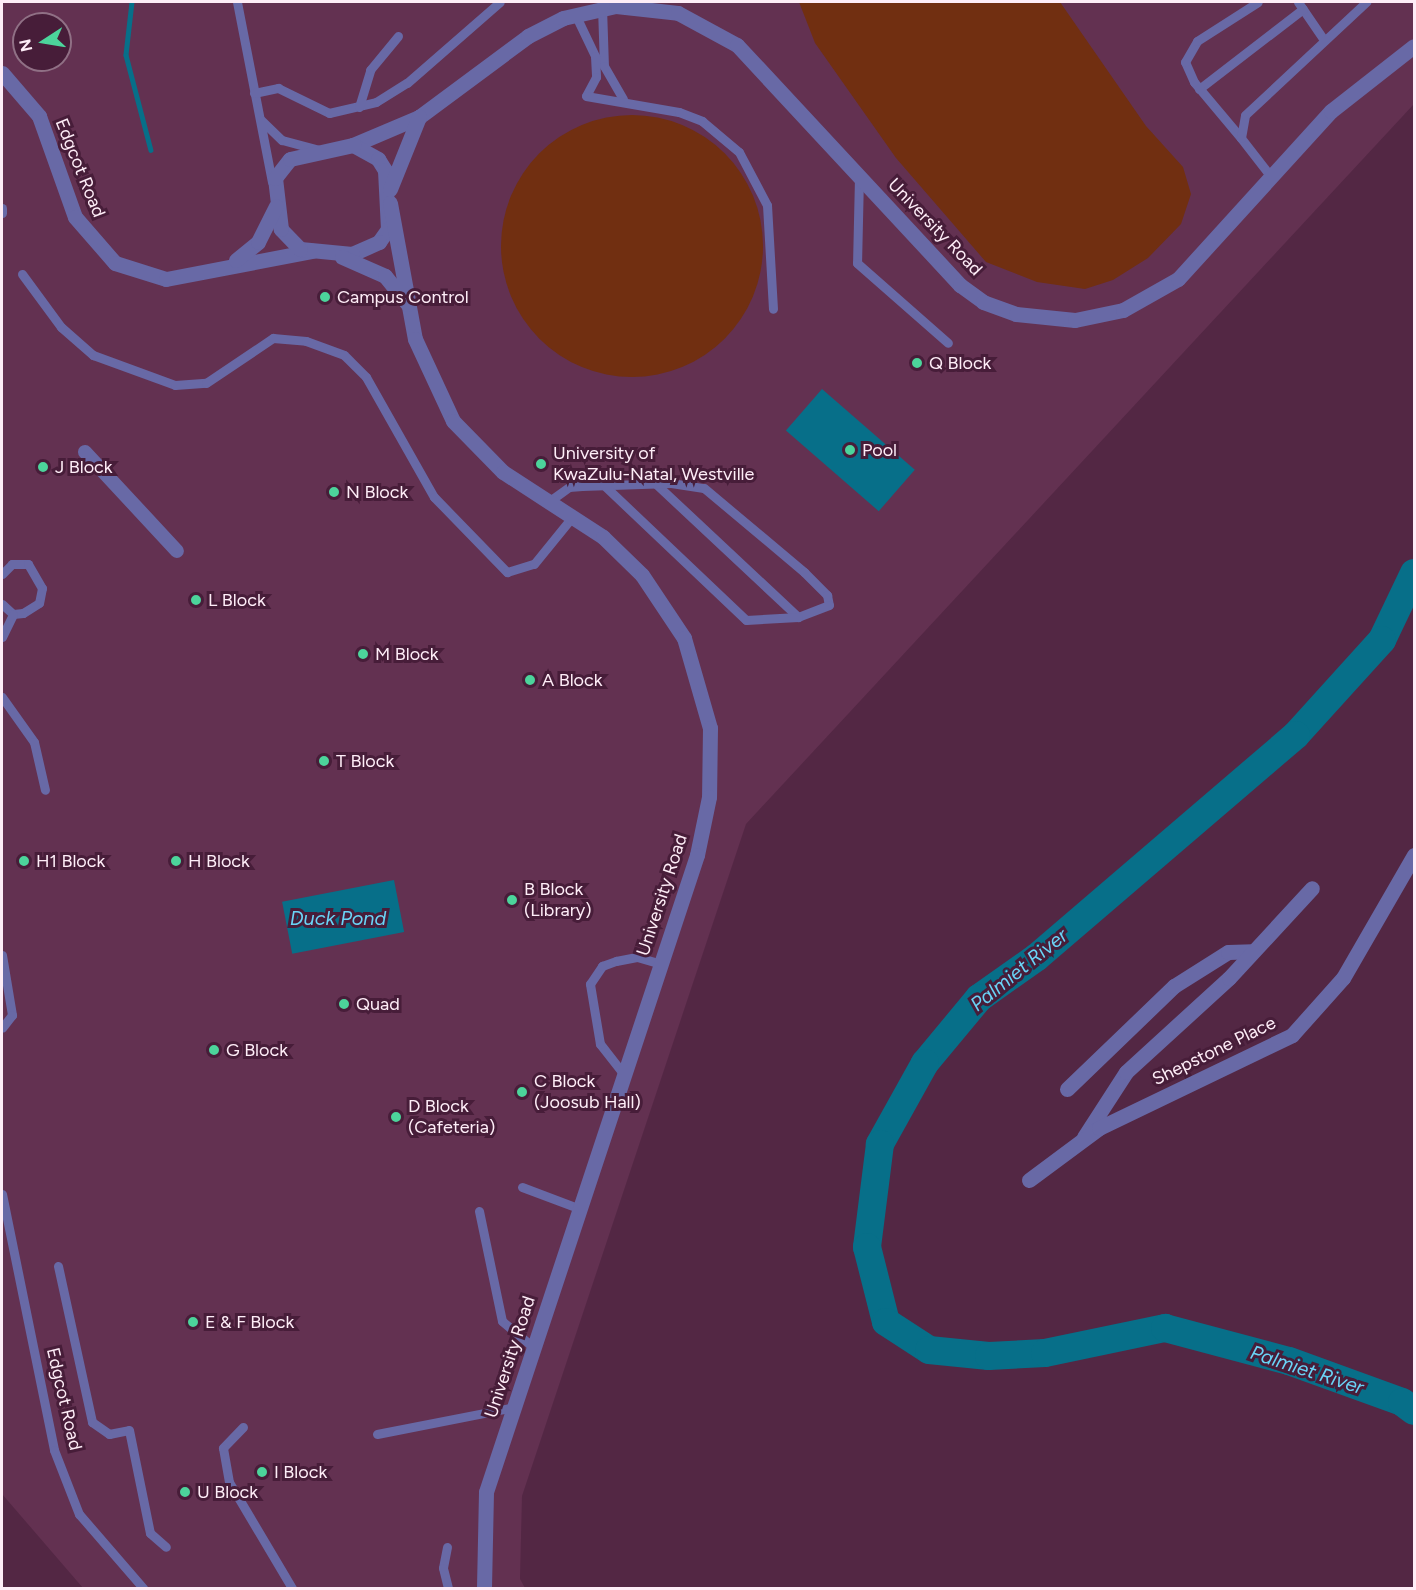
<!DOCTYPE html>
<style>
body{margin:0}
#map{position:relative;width:1416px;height:1590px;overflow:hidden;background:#532744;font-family:Figtree,sans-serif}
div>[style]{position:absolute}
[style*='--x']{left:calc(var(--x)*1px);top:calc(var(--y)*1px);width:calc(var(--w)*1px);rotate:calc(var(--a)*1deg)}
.built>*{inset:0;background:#633151}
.green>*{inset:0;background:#712f11}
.round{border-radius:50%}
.water>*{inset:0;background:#076f89;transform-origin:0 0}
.stream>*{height:4.5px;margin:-2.25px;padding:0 2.25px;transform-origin:2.25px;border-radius:2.25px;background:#076f89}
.river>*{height:28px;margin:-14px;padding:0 14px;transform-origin:14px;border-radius:14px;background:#076f89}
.service>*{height:9px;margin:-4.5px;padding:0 4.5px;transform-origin:4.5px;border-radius:4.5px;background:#6869a6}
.pedestrian>*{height:14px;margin:-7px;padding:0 7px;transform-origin:7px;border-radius:7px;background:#6869a6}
.minor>*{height:15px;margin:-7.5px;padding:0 7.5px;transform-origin:7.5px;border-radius:7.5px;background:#6869a6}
.tertiary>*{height:15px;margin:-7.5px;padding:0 7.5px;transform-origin:7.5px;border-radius:7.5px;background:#6869a6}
.dots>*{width:16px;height:16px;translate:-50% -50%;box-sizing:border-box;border:3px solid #471d39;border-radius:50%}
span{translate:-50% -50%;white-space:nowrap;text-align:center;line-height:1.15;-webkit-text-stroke:6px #471d39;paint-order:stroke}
.street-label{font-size:18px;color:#feedf7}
.poi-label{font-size:18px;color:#feedf7}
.left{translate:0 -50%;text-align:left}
.water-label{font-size:20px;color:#6ad4f6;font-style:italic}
.frame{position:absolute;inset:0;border:3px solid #feedf7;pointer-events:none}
.north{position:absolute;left:12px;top:12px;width:60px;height:60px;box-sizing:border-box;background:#471d39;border:2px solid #907085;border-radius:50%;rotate:258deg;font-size:16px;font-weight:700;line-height:24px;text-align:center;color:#feedf7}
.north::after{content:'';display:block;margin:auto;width:21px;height:27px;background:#4cd49b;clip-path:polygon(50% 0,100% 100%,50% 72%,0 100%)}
</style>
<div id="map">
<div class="built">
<i style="clip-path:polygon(evenodd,2px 2px,1414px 2px,1414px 104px,746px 824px,522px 1496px,520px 1579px,525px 1588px,83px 1588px,2px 1494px,2px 2px,24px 24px,60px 24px,60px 60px,24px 60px,24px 24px)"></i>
</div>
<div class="green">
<i style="clip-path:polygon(799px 2px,1060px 2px,1146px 126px,1183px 167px,1191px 194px,1181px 224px,1148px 258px,1113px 280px,1085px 289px,1037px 282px,986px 262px,896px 158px,815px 43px)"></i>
<i class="round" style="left:501px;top:115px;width:262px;height:262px"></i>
</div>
<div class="water">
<i style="left:822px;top:389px;width:123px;height:55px;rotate:41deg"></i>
<i style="left:394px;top:880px;width:53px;height:114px;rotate:79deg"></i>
</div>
<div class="stream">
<i style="--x:132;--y:2;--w:53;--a:96.5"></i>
<i style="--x:126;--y:55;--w:98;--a:75.3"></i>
</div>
<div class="river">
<i style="--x:1414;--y:573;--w:74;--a:115.5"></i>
<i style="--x:1382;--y:640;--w:128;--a:132.2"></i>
<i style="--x:1296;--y:735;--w:341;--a:139.4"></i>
<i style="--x:1037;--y:957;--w:71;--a:144.7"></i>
<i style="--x:979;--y:998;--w:85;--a:129.7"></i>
<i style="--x:925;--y:1063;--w:93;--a:119.1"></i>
<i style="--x:880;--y:1144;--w:104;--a:97.2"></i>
<i style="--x:867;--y:1247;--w:77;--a:75.8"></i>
<i style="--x:886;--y:1322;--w:51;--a:33.1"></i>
<i style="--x:929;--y:1350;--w:60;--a:5.7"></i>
<i style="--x:989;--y:1356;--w:56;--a:-3.1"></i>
<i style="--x:1045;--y:1353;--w:123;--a:-11.8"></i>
<i style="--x:1165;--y:1328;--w:128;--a:14.9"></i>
<i style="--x:1289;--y:1361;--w:120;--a:19.9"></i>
<i style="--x:1402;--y:1402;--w:15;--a:37"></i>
</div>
<div class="service">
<i style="--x:237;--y:2;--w:183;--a:79"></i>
<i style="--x:1298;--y:2;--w:46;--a:55.6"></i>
<i style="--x:602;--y:7;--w:59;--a:88.1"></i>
<i style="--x:604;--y:66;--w:38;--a:60"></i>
<i style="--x:575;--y:14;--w:47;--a:64.5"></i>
<i style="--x:595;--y:56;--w:21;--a:87"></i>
<i style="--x:596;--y:77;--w:21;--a:118"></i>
<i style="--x:1199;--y:89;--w:131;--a:-37.6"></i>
<i style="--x:254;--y:93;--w:25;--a:-12"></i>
<i style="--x:278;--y:88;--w:57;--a:26.1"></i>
<i style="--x:329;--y:113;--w:48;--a:-13.2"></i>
<i style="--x:376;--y:102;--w:36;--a:-32"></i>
<i style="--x:407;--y:83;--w:123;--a:-41.1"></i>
<i style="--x:586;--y:96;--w:94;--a:9.8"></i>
<i style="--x:679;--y:112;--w:25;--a:21"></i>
<i style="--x:702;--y:121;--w:48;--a:40"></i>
<i style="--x:739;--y:152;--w:60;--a:62.2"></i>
<i style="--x:767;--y:205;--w:104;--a:86.7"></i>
<i style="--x:359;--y:107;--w:39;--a:-73"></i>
<i style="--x:370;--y:70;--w:44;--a:-50.5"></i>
<i style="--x:261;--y:120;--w:29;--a:44"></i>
<i style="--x:282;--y:140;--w:38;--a:15"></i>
<i style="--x:1241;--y:138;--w:73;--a:-130"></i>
<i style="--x:1194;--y:82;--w:22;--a:-114"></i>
<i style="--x:1185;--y:62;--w:24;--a:-60"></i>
<i style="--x:1197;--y:41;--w:72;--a:-32.6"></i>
<i style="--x:859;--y:177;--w:86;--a:91.3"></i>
<i style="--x:857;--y:263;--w:121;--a:41.3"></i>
<i style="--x:1272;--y:178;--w:51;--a:-127.8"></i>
<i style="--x:1241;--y:138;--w:23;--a:-80"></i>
<i style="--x:1245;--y:115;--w:166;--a:-43"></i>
<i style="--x:2;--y:208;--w:5;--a:90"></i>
<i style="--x:22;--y:274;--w:66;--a:53.7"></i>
<i style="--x:61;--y:327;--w:43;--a:41.2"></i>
<i style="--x:93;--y:355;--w:87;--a:20.1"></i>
<i style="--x:175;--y:385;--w:31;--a:-4"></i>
<i style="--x:206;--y:383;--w:81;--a:-33.9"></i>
<i style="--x:273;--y:338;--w:33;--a:5"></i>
<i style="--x:306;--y:341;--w:40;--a:20.2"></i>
<i style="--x:344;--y:355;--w:31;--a:45"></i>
<i style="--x:366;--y:377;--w:138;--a:60.5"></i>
<i style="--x:434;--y:497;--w:105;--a:45.8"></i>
<i style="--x:507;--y:572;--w:28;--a:-17"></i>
<i style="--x:534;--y:564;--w:62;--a:-50.9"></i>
<i style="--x:656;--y:484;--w:195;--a:43.1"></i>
<i style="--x:551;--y:500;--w:22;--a:-36"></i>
<i style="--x:569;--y:487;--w:13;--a:-4"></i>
<i style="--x:582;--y:486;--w:89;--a:-1.9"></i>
<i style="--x:671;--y:483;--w:33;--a:9"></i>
<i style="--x:704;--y:488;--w:131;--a:40"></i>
<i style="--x:804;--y:572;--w:33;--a:45"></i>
<i style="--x:827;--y:595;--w:10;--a:79"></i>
<i style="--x:829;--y:605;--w:33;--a:159"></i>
<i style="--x:798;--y:617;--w:52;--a:176.7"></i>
<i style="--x:746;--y:620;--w:195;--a:-136.5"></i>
<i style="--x:2;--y:574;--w:14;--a:-45"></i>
<i style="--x:12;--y:564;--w:16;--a:0"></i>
<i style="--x:28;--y:564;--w:28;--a:60"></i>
<i style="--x:42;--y:588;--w:15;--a:101"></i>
<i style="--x:39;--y:603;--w:19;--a:148"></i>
<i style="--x:23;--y:613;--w:10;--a:174"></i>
<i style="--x:13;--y:614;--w:15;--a:-138"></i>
<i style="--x:2;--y:637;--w:25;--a:-64"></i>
<i style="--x:2;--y:697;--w:55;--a:54.6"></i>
<i style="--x:34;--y:742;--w:49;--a:77.1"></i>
<i style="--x:2;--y:955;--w:61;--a:80.5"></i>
<i style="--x:12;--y:1015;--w:16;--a:128"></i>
<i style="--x:622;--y:1072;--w:36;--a:-128"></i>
<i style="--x:600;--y:1044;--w:61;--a:-99.5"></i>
<i style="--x:590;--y:984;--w:22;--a:-56"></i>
<i style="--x:602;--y:966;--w:15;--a:-20"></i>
<i style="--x:616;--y:961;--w:21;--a:-11"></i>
<i style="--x:637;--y:957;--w:25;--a:16"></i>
<i style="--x:522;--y:1187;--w:60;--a:20.6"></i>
<i style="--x:2;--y:1194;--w:261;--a:78.5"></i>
<i style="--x:54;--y:1450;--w:69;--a:68.7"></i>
<i style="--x:79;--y:1514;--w:98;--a:49.1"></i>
<i style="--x:479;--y:1211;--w:112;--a:78.2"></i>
<i style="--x:502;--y:1321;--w:40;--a:40"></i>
<i style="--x:58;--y:1266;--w:160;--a:77.7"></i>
<i style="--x:92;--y:1422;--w:21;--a:35"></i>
<i style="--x:109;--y:1434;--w:20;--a:-11"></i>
<i style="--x:129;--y:1430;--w:105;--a:78.5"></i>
<i style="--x:150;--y:1533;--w:21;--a:41"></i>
<i style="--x:243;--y:1427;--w:29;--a:134"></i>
<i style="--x:223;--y:1448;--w:35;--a:80"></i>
<i style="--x:229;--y:1482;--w:123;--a:59.3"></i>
<i style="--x:377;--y:1434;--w:140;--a:-11.1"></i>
<i style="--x:447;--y:1547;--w:21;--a:101"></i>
<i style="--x:443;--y:1568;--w:21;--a:76"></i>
</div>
<div class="pedestrian">
<i style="--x:85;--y:452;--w:135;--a:47.1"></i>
</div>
<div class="minor">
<i style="--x:1067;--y:1089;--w:149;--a:-43.9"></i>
<i style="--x:1174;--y:986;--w:64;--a:-32.2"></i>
<i style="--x:1228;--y:952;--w:24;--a:-2"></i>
<i style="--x:1084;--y:1137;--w:77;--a:-57.1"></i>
<i style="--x:1126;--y:1072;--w:139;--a:-42.4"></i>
<i style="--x:1229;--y:978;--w:122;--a:-47.3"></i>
<i style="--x:1029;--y:1180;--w:87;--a:-36.6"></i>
<i style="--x:1099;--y:1128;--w:214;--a:-25.7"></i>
<i style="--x:1292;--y:1035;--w:76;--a:-48.2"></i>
<i style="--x:1343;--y:978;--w:142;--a:-60"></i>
</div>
<div class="tertiary">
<i style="--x:2;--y:73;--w:57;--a:49.3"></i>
<i style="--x:39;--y:116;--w:107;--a:70.4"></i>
<i style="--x:75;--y:217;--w:61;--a:49"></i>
<i style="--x:115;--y:263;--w:53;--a:17.4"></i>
<i style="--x:166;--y:279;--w:149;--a:-10.9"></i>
<i style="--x:353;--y:145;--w:72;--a:-23"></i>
<i style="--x:419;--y:117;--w:136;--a:-36.6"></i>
<i style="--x:528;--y:36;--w:39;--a:-27"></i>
<i style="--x:563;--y:18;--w:54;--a:-12.8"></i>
<i style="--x:616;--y:6;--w:62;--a:6.4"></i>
<i style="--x:678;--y:13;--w:67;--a:28.5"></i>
<i style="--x:737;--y:45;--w:328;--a:47.1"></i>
<i style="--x:960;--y:285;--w:29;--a:36"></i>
<i style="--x:983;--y:302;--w:35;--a:20"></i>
<i style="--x:1016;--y:314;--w:59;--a:5.8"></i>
<i style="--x:1075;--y:320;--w:49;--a:-11.8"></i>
<i style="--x:1123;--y:310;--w:63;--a:-29.4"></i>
<i style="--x:1178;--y:279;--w:227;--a:-47.7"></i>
<i style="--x:1331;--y:111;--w:105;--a:-38.1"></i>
<i style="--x:353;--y:145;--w:29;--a:29"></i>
<i style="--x:378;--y:159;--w:13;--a:58"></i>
<i style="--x:385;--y:170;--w:59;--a:87.1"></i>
<i style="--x:388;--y:229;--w:16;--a:125"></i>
<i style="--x:379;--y:242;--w:30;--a:156"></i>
<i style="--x:352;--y:254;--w:52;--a:-174.5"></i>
<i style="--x:300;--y:249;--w:28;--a:-134"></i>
<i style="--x:281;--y:229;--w:51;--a:-96.7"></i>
<i style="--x:275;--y:178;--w:24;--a:-52"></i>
<i style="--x:290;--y:159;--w:65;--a:-12.5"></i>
<i style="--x:390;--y:189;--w:78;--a:-68.1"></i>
<i style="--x:390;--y:203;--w:138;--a:79.6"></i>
<i style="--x:415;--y:339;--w:90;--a:65.1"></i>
<i style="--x:453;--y:421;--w:71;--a:45.6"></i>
<i style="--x:503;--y:472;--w:119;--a:33"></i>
<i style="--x:603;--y:537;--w:54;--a:44.3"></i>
<i style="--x:642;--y:575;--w:76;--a:56.3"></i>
<i style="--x:684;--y:638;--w:94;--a:73.9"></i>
<i style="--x:710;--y:728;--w:69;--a:90.8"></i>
<i style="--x:709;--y:797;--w:59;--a:101.7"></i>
<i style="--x:697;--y:855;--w:671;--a:108.33"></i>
<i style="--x:486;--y:1492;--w:96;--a:91.2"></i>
<i style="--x:342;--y:257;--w:47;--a:23.8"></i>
<i style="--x:385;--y:276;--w:36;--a:51"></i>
<i style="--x:236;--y:260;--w:28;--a:-39"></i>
<i style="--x:258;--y:242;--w:40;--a:-63.4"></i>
</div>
<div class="dots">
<i style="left:325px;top:297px;background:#4cd49b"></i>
<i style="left:917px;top:363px;background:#4cd49b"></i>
<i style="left:850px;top:450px;background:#4cd49b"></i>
<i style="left:541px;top:464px;background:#4cd49b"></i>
<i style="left:43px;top:467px;background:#4cd49b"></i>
<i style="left:334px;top:492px;background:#4cd49b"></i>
<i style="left:196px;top:600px;background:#4cd49b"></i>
<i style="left:363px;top:654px;background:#4cd49b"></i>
<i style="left:530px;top:680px;background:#4cd49b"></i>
<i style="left:324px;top:761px;background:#4cd49b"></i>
<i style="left:24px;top:861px;background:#4cd49b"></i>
<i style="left:176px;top:861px;background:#4cd49b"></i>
<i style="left:512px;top:900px;background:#4cd49b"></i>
<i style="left:344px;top:1004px;background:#4cd49b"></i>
<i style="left:214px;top:1050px;background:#4cd49b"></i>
<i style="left:522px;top:1092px;background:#4cd49b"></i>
<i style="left:396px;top:1117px;background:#4cd49b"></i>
<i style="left:193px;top:1322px;background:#4cd49b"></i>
<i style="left:262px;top:1472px;background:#4cd49b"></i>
<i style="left:185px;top:1492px;background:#4cd49b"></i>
</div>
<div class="street-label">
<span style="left:80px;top:168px;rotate:68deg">Edgcot Road</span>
<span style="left:935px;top:227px;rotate:46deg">University Road</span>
<span style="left:662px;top:895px;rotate:-72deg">University Road</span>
<span style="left:1214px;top:1051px;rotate:-26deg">Shepstone Place</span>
<span style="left:510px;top:1357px;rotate:-72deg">University Road</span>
<span style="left:64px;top:1399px;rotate:77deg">Edgcot Road</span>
</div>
<div class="poi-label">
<span class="left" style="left:337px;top:297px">Campus Control</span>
<span class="left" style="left:929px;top:363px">Q Block</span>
<span class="left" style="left:862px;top:450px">Pool</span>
<span class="left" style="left:553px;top:464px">University of<br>KwaZulu-Natal, Westville</span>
<span class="left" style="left:55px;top:467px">J Block</span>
<span class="left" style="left:346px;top:492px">N Block</span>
<span class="left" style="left:208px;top:600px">L Block</span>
<span class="left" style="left:375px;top:654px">M Block</span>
<span class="left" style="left:542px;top:680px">A Block</span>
<span class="left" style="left:336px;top:761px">T Block</span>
<span class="left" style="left:36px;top:861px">H1 Block</span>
<span class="left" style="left:188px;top:861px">H Block</span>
<span class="left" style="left:524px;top:900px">B Block<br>(Library)</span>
<span class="left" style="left:356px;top:1004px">Quad</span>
<span class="left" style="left:226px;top:1050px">G Block</span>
<span class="left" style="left:534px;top:1092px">C Block<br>(Joosub Hall)</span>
<span class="left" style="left:408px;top:1117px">D Block<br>(Cafeteria)</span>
<span class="left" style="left:205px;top:1322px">E &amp; F Block</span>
<span class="left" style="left:274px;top:1472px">I Block</span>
<span class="left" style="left:197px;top:1492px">U Block</span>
</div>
<div class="water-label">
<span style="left:338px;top:918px">Duck Pond</span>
<span style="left:1019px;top:970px;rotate:-39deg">Palmiet River</span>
<span style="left:1307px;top:1370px;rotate:18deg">Palmiet River</span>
</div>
<div class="frame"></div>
<div class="north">N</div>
</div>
